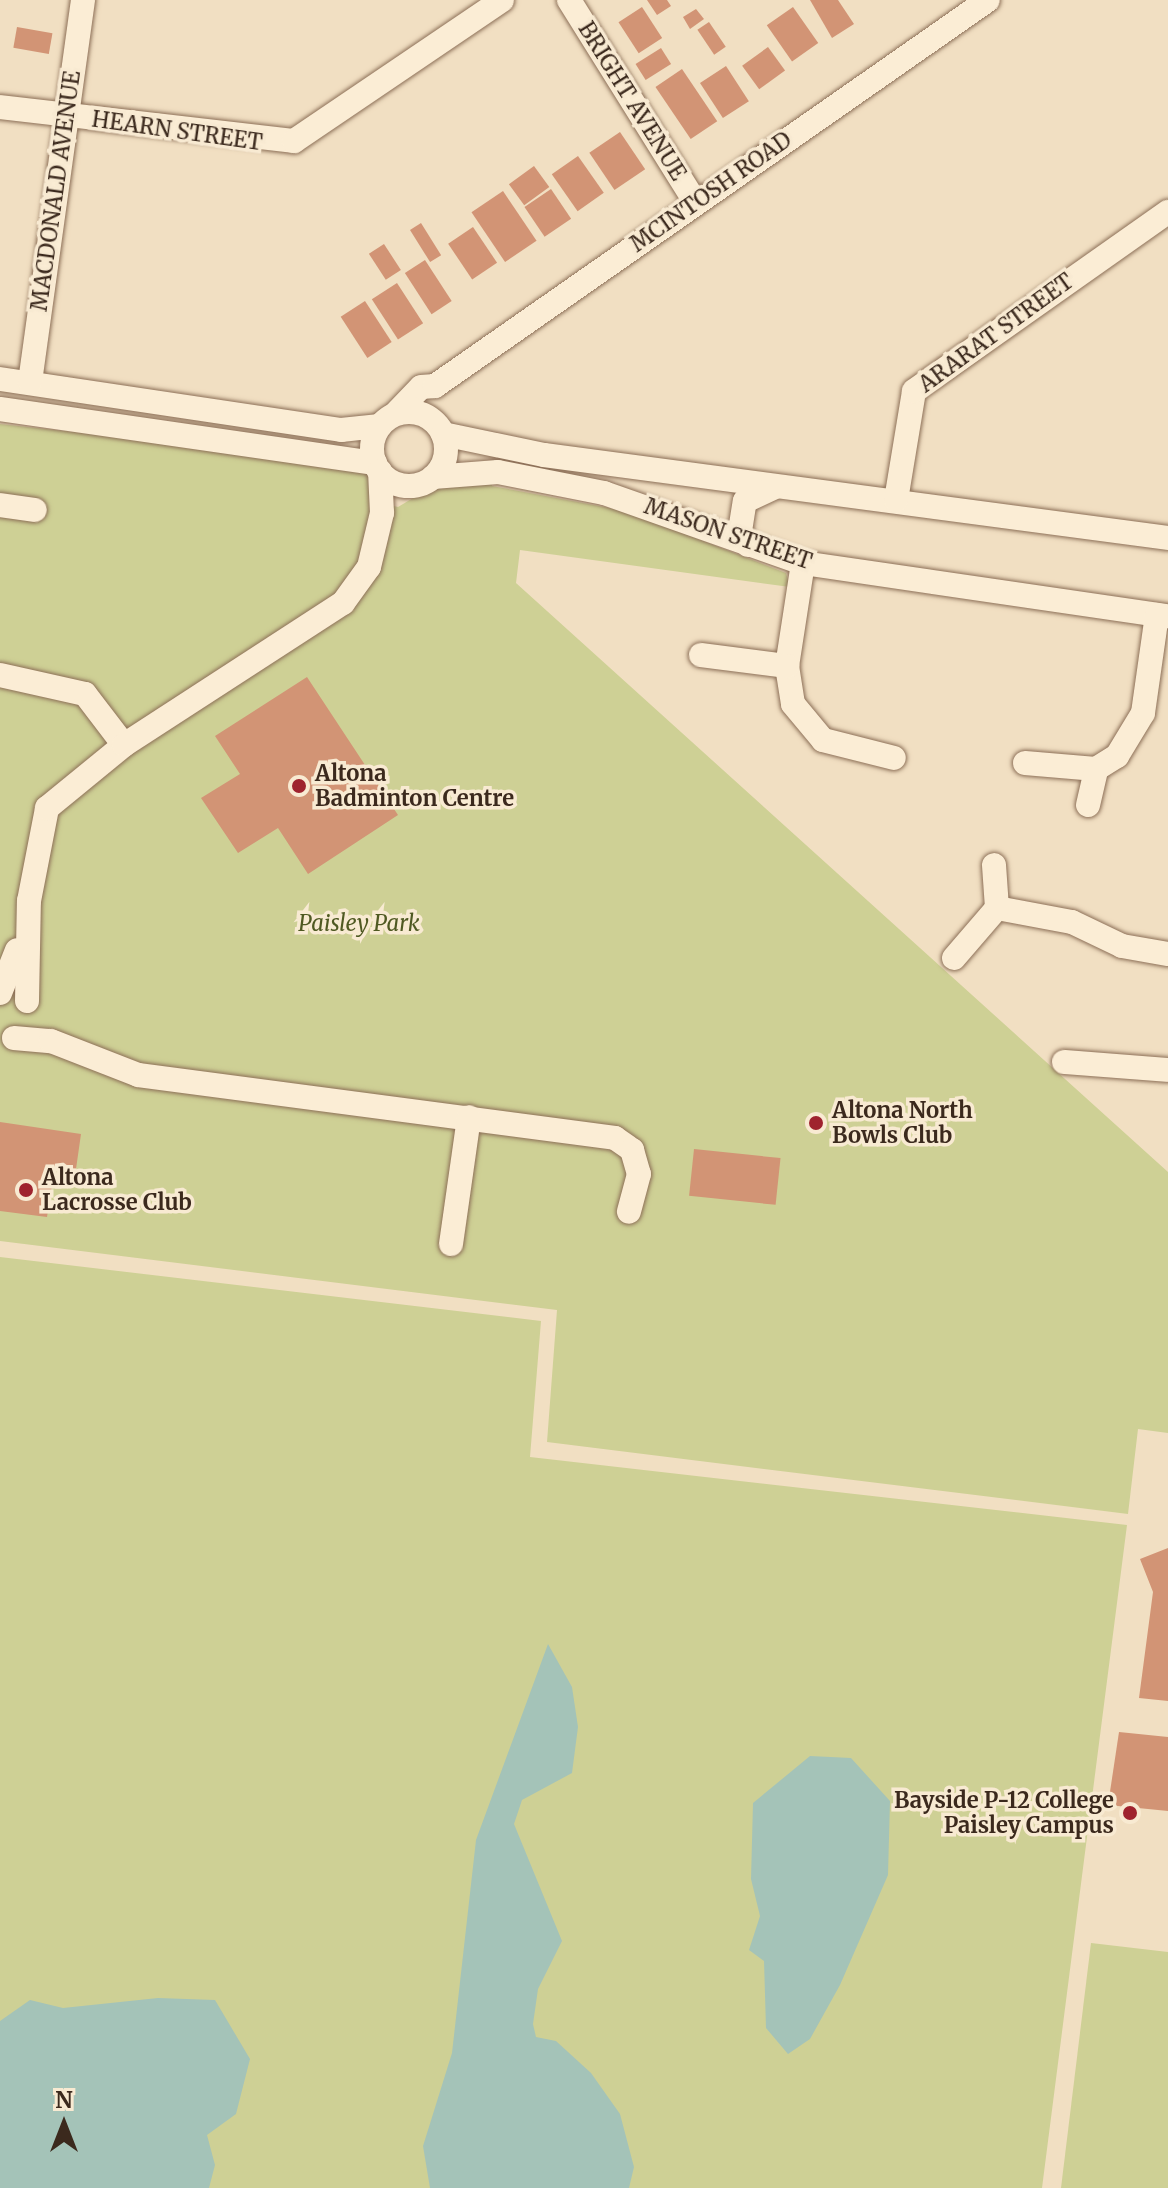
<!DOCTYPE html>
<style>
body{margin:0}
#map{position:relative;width:1168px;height:2188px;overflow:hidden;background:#f1dfc2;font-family:Merriweather,serif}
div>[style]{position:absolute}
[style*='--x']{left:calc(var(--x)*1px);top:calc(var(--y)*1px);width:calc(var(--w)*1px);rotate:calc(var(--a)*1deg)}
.green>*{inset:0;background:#ced095}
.water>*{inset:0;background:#a4c3b8}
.building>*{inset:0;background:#d29475;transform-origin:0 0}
.roads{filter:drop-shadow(0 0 2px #8c6f57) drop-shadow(0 0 2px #8c6f57)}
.minor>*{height:24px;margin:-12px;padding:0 12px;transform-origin:12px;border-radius:12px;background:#fbedd5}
.minor>.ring{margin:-12px;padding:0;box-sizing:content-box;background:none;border:24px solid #fbedd5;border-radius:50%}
.dots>*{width:22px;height:22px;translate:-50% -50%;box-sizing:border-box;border:4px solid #f8ead2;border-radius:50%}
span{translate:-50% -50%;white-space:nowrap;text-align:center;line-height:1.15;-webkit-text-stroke:7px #f8ead2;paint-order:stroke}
.street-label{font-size:22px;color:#3b291d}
.poi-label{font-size:22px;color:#3b291d;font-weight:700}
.left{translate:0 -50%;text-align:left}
.right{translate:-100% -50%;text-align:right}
.park-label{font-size:22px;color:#4f5922;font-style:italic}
.north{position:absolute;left:24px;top:2084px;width:80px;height:80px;-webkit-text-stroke:6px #f8ead2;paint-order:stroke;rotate:0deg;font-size:22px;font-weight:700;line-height:32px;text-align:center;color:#3b291d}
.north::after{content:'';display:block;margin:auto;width:28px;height:36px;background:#3b291d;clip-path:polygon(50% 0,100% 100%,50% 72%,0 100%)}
</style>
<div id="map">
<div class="green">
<i style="clip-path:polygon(0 424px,349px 462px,374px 478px,372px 501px,398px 507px,438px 483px,492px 477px,492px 486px,626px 511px,786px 573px,790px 587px,520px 550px,516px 583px,1168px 1172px,1168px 1433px,1138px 1429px,1128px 1514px,547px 1442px,557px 1310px,0 1241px)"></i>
<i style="clip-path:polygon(0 1257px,541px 1321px,530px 1457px,1127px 1525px,1042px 2188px,0 2188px)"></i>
<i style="clip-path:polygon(1091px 1943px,1168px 1952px,1168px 2188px,1061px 2188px)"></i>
</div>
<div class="water">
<i style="clip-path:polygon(548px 1644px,572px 1687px,578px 1727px,572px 1773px,522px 1800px,514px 1824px,562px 1941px,538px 1989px,533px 2024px,536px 2037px,556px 2041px,591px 2073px,620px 2114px,634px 2167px,629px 2188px,430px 2188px,423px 2146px,452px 2053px,476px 1840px)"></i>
<i style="clip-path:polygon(810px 1756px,851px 1758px,890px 1801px,888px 1875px,840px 1985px,810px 2039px,788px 2054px,766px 2028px,764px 1961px,749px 1950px,760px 1916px,751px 1879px,753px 1803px)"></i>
<i style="clip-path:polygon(158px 1998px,215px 2000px,250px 2059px,236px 2114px,207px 2135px,215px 2165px,209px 2188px,0 2188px,0 2021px,30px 2000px,63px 2008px)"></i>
</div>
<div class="building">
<i style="clip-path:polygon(647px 0,667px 0,671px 6px,657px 15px)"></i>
<i style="clip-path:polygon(810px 0,838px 0,854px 24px,832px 38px)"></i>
<i style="left:642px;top:7px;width:37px;height:28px;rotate:57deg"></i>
<i style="left:793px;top:7px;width:44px;height:32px;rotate:55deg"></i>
<i style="clip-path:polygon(696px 9px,704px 19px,690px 29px,683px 17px)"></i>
<i style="left:709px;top:22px;width:30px;height:14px;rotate:56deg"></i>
<i style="left:17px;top:27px;width:36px;height:21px;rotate:10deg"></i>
<i style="left:768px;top:47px;width:29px;height:32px;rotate:54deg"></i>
<i style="left:661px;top:48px;width:19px;height:30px;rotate:58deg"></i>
<i style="left:726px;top:66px;width:42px;height:31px;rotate:57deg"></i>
<i style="left:682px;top:69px;width:63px;height:32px;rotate:56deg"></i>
<i style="left:620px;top:132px;width:45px;height:37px;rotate:56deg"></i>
<i style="left:578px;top:156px;width:45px;height:32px;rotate:55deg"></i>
<i style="left:534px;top:166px;width:26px;height:31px;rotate:54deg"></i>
<i style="left:551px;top:189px;width:36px;height:32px;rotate:56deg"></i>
<i style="left:503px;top:191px;width:60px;height:38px;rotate:56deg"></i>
<i style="left:421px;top:223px;width:38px;height:13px;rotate:58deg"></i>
<i style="left:473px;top:227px;width:43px;height:30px;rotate:56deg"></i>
<i style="left:384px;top:244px;width:31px;height:18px;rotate:57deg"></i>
<i style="left:425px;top:260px;width:49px;height:24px;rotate:57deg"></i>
<i style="left:397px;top:283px;width:48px;height:30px;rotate:57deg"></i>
<i style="left:365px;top:301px;width:49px;height:29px;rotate:57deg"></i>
<i style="clip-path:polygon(307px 677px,398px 815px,308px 874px,278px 828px,238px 853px,201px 798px,240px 774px,215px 736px)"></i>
<i style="clip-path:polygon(0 1122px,81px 1134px,76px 1169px,55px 1166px,47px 1217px,0 1211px)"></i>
<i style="left:694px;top:1149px;width:87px;height:47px;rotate:6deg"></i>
<i style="clip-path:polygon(1168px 1548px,1168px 1701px,1139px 1698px,1153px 1592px,1140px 1559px)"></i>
<i style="clip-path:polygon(1119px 1732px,1168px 1737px,1168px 1811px,1108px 1805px)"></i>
</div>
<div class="roads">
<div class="minor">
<i style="--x:569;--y:0;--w:239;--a:58"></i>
<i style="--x:0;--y:107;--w:296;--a:6.6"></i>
<i style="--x:294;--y:141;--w:251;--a:-34.1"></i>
<i style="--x:0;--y:379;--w:345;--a:8.5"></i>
<i style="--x:341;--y:430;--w:39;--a:-6"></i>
<i style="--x:30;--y:382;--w:386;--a:-82.1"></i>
<i style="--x:0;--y:409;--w:379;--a:8.2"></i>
<i class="ring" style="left:372px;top:412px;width:50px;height:50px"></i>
<i style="--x:395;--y:414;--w:37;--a:-46"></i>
<i style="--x:421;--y:387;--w:14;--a:-4"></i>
<i style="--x:435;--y:386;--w:674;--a:-34.92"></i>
<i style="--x:443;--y:434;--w:103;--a:11.7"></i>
<i style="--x:544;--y:455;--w:629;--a:7.58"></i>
<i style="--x:433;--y:477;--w:65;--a:-4.4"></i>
<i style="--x:498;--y:472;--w:108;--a:11.2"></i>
<i style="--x:604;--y:493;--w:211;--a:19.4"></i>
<i style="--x:803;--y:563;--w:369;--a:8.3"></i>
<i style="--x:896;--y:500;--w:110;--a:-80.6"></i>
<i style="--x:914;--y:391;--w:311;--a:-35.2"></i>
<i style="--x:0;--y:505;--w:35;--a:8"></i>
<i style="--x:748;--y:545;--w:16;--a:-120"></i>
<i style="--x:740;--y:531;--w:30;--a:-81"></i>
<i style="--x:745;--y:501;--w:33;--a:-25"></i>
<i style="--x:803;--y:563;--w:104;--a:98.8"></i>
<i style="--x:787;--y:666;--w:38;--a:81"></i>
<i style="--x:793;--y:704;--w:47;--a:50.2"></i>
<i style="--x:823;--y:740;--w:73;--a:14.2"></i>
<i style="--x:701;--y:655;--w:87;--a:7.3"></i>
<i style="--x:0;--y:675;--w:87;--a:12.6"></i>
<i style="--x:85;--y:694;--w:64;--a:52.6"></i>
<i style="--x:1025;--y:763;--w:71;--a:4.8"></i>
<i style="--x:1096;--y:769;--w:25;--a:-32"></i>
<i style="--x:1117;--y:756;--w:50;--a:-58.8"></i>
<i style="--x:1143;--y:713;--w:99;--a:-81.9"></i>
<i style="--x:1088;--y:805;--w:37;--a:-77"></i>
<i style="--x:997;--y:908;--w:76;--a:10.6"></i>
<i style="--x:1072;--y:922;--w:55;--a:25.6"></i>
<i style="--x:1122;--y:946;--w:47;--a:9.9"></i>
<i style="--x:954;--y:958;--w:66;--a:-49.3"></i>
<i style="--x:997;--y:908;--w:43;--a:-94"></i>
<i style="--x:0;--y:993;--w:46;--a:-68.4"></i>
<i style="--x:27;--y:1001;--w:100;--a:-88.9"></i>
<i style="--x:29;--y:901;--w:95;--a:-79"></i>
<i style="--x:47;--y:808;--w:99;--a:-39.3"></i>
<i style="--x:124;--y:745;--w:261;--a:-33"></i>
<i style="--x:343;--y:603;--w:44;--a:-54.2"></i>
<i style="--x:369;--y:567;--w:56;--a:-76.5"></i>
<i style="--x:382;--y:513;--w:42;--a:-92.7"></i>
<i style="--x:14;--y:1038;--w:37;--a:5"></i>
<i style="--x:51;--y:1041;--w:93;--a:21.3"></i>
<i style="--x:138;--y:1075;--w:481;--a:7.5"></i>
<i style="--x:615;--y:1138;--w:21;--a:35"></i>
<i style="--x:632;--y:1150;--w:25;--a:74"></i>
<i style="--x:639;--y:1174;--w:39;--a:105"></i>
<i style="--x:1064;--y:1062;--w:104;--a:4.4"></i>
<i style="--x:451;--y:1244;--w:128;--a:-81.9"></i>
</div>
</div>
<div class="dots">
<i style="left:299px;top:786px;background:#9f232e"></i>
<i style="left:816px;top:1123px;background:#9f232e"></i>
<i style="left:26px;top:1190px;background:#9f232e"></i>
<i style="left:1130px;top:1813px;background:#9f232e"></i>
</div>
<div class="street-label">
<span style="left:632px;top:101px;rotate:58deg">BRIGHT AVENUE</span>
<span style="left:177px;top:131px;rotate:8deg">HEARN STREET</span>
<span style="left:56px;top:191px;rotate:-82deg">MACDONALD AVENUE</span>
<span style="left:711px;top:192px;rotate:-35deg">MCINTOSH ROAD</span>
<span style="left:996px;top:333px;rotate:-36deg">ARARAT STREET</span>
<span style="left:728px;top:534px;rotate:19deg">MASON STREET</span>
</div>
<div class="poi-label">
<span class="left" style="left:315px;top:786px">Altona<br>Badminton Centre</span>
<span class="left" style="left:832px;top:1123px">Altona North<br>Bowls Club</span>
<span class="left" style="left:42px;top:1190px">Altona<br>Lacrosse Club</span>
<span class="right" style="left:1114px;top:1813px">Bayside P-12 College<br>Paisley Campus</span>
</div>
<div class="park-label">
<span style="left:359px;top:924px">Paisley Park</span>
</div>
<div class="north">N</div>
</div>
